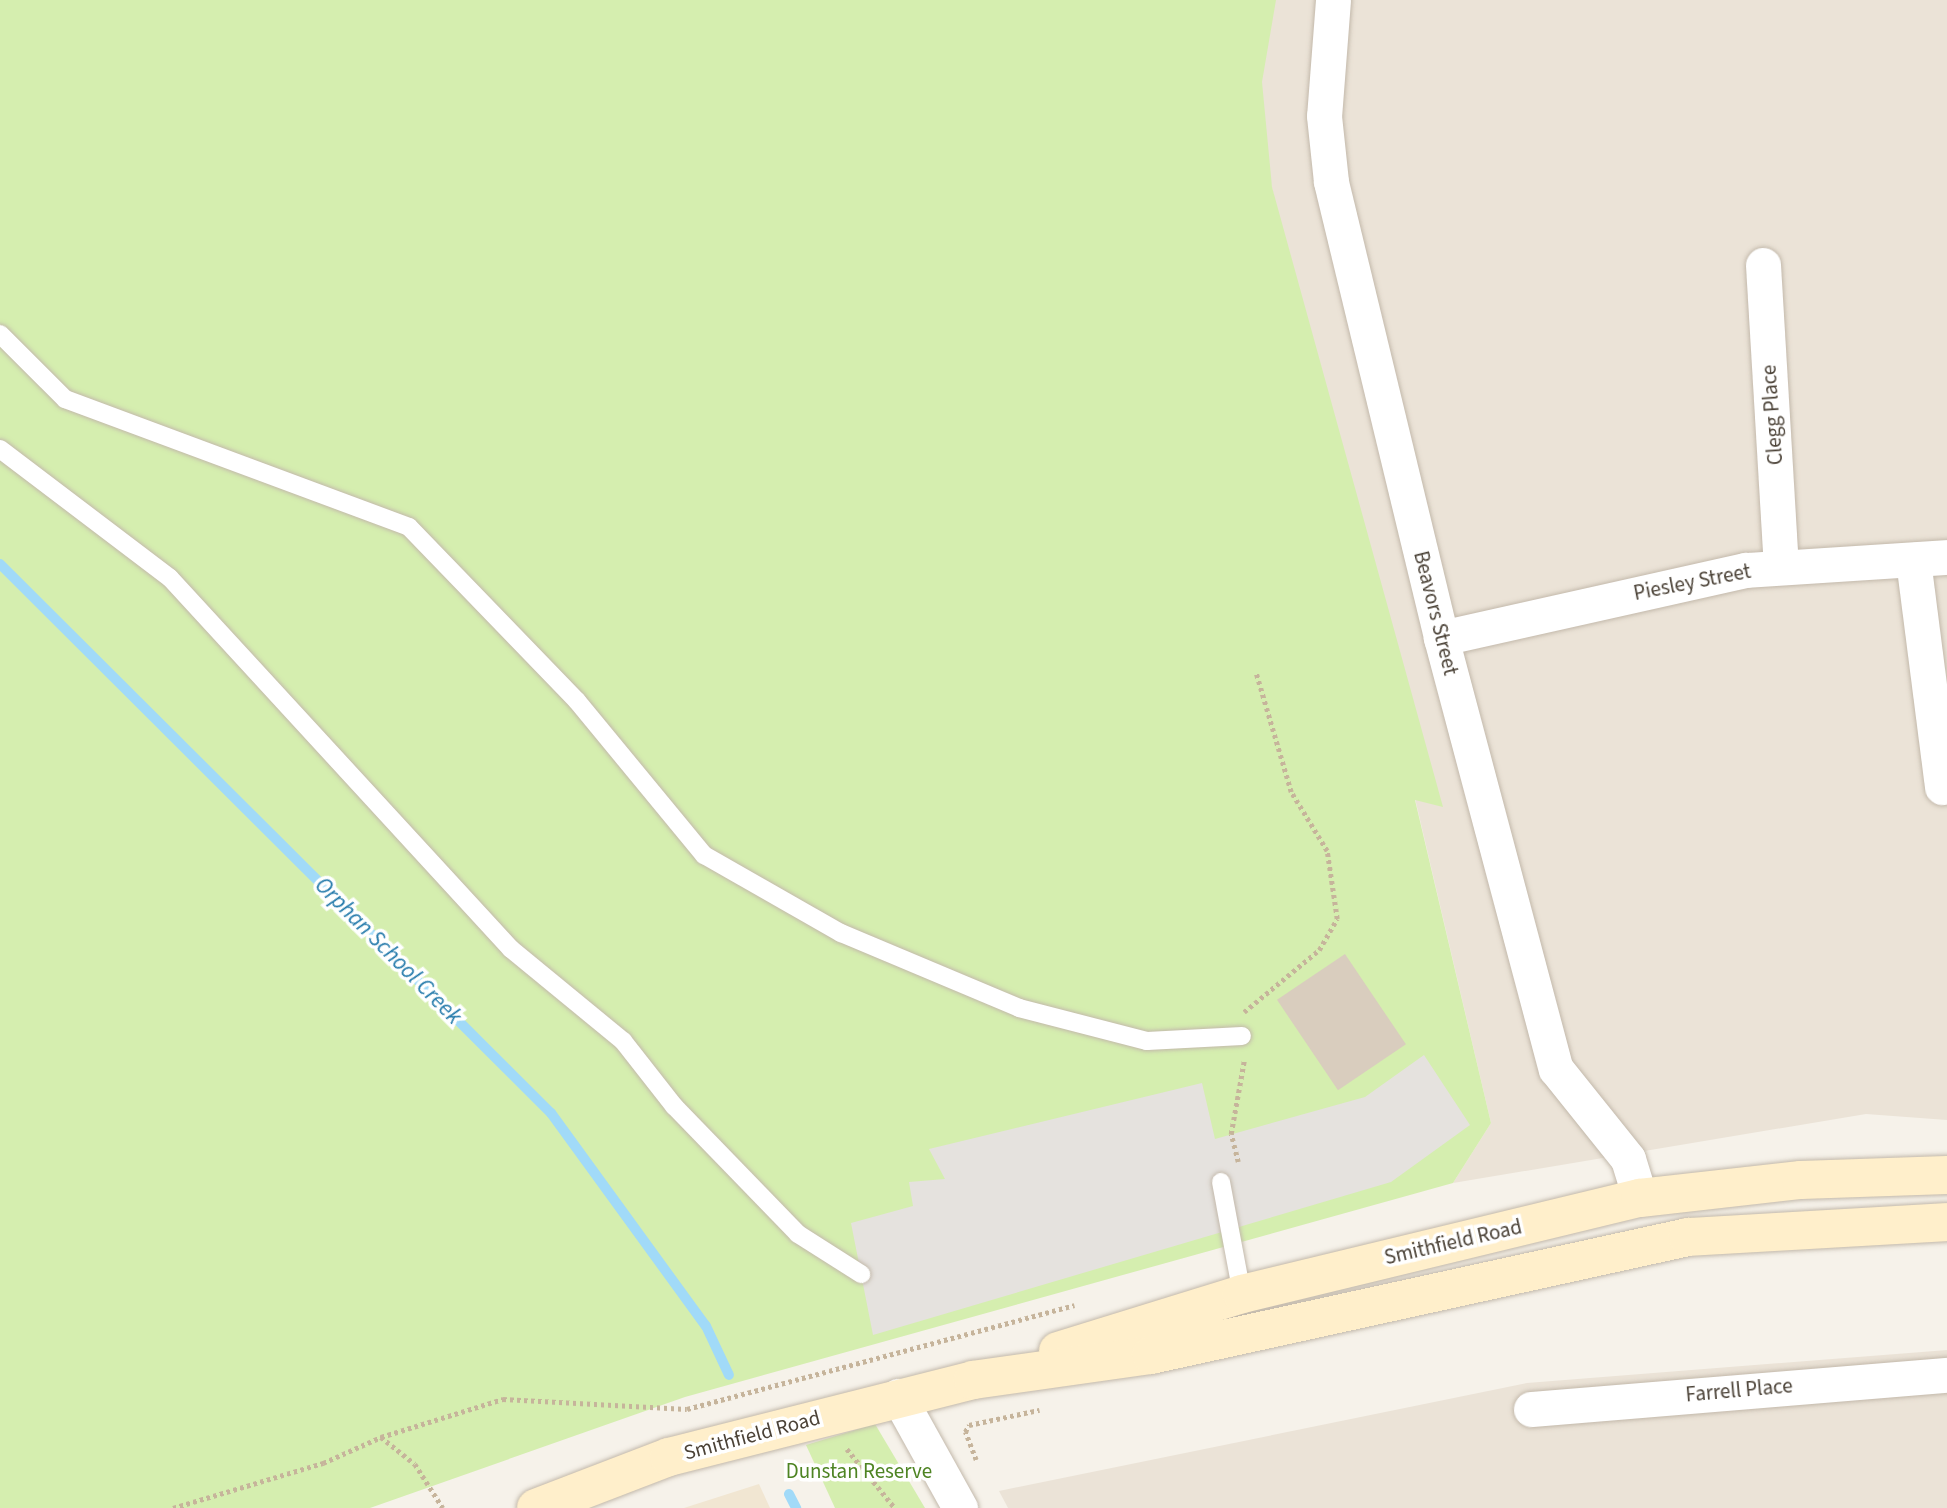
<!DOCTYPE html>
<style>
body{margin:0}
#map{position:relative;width:1947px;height:1508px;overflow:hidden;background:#f6f2ea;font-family:"Source Sans 3",sans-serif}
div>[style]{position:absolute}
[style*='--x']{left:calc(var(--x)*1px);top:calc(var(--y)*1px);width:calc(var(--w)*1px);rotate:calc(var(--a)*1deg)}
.residential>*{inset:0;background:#ebe3d7}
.education>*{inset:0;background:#f1e6d2}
.green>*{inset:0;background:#d5eeaf}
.parking>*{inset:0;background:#e5e2de}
.stream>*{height:10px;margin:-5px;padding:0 5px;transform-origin:5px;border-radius:5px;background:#a1daf8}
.building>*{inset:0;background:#d9cdbe;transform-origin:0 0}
.path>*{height:4.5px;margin-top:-2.25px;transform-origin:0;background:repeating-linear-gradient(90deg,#c6b49b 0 3.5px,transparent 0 7px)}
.roads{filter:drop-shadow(0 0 2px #c3b9ab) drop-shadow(0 0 2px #c3b9ab)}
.lane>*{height:18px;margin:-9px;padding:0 9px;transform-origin:9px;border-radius:9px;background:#fff}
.street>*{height:35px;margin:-17.5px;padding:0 17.5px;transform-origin:17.5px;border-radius:17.5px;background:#fff}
.secondary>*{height:38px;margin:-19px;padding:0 19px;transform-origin:19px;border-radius:19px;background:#ffefcb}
span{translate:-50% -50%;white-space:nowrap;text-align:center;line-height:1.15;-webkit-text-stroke:7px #fff;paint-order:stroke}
.street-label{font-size:21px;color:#4b4237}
.park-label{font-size:21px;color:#4e8423}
.water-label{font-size:23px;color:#2078a9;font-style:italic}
</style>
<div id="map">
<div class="residential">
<i style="clip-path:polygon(1228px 0,1947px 0,1947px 1120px,1866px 1114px,1453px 1183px,1491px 1123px)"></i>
<i style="clip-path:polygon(1947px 1350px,1947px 1508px,1008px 1508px,999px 1491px,1527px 1383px)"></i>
</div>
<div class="education">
<i style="clip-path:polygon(759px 1484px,770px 1508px,684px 1508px,687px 1507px)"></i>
</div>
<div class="green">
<i style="clip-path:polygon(0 0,1276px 0,1262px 82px,1272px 187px,1443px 807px,1415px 800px,1491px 1123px,1453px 1183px,685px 1397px,370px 1508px,0 1508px)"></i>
<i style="clip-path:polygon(875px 1424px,925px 1508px,835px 1508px,806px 1445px)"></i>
</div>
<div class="parking">
<i style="clip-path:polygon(1424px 1055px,1470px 1125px,1391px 1182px,873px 1335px,851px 1223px,913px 1206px,909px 1182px,945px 1179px,929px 1149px,1202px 1083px,1215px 1139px,1365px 1097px)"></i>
</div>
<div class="stream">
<i style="--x:0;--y:564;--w:778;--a:44.9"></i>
<i style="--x:551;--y:1113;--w:263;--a:54"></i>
<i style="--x:706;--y:1326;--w:54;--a:64.9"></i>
<i style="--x:789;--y:1494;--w:16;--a:63"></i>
</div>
<div class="building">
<i style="left:1345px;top:954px;width:109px;height:82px;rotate:56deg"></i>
</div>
<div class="path">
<i style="--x:1244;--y:1012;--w:97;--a:-39.6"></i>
<i style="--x:1319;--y:950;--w:36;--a:-60"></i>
<i style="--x:1337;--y:919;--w:69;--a:-98.4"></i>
<i style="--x:1327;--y:851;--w:69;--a:-121.4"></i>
<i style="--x:1291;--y:792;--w:124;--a:-106.4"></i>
<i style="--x:1238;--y:1162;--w:29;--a:-104"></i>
<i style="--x:1231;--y:1134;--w:74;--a:-79.9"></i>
<i style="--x:381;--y:1437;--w:128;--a:-17.3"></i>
<i style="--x:503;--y:1399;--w:184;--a:3.1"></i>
<i style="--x:687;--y:1409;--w:401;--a:-15"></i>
<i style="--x:847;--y:1449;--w:76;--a:50.9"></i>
<i style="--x:976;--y:1460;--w:30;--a:-111"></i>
<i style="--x:965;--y:1432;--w:8;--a:-60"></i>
<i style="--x:969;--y:1425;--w:72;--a:-12.1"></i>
<i style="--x:173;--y:1508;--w:157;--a:-16.7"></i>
<i style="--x:323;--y:1463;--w:64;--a:-24.1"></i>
<i style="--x:381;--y:1437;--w:43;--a:38.5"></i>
<i style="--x:415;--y:1464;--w:52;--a:57.5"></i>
</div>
<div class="roads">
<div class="lane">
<i style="--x:0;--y:334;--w:92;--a:45"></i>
<i style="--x:65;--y:399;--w:367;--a:20.4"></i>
<i style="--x:409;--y:527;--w:242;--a:46"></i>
<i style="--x:577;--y:701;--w:200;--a:50.5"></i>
<i style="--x:704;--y:855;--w:158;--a:29.7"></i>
<i style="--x:841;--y:933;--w:193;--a:22.8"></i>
<i style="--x:1019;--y:1008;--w:132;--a:14.5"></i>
<i style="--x:1147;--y:1041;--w:95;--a:-3"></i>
<i style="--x:0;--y:449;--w:213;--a:37.2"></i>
<i style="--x:170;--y:578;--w:504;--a:47.41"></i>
<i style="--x:511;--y:949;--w:145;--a:39.4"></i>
<i style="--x:623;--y:1041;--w:83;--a:51.9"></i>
<i style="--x:674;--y:1106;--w:178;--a:45.9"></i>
<i style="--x:798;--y:1234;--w:75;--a:32.4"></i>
<i style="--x:1221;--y:1182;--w:114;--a:79.4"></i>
</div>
<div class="street">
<i style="--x:1333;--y:0;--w:116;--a:94.4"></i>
<i style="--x:1324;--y:116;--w:66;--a:83.9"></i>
<i style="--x:1331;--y:182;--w:469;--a:76.4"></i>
<i style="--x:1441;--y:638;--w:446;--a:75.1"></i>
<i style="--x:1556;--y:1069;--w:115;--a:51.3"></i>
<i style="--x:1628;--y:1159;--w:41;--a:72.9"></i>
<i style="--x:1763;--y:265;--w:302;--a:86.6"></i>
<i style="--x:1913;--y:560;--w:229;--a:82.7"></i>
<i style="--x:1441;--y:638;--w:312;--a:-12.6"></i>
<i style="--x:1746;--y:570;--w:201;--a:-3.7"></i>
<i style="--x:898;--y:1396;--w:128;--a:61"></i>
<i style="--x:1531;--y:1409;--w:417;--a:-4.7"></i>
</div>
<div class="secondary">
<i style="--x:1058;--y:1351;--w:193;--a:-17.2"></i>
<i style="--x:1242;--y:1294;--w:409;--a:-13.6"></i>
<i style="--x:1640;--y:1198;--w:162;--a:-6.4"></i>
<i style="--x:1801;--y:1180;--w:146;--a:-2"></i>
<i style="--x:536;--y:1508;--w:142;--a:-21"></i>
<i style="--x:669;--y:1457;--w:314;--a:-14.2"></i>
<i style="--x:973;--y:1380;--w:180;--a:-8"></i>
<i style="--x:1151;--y:1355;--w:550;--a:-12.39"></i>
<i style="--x:1688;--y:1237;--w:259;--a:-3.3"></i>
</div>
</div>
<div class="street-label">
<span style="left:1772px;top:415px;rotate:-94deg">Clegg Place</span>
<span style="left:1692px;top:582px;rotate:-11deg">Piesley Street</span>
<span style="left:1436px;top:613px;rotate:76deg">Beavors Street</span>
<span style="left:1453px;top:1242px;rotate:-13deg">Smithfield Road</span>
<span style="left:1739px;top:1390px;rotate:-5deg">Farrell Place</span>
<span style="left:752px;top:1435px;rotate:-15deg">Smithfield Road</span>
</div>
<div class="park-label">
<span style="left:859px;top:1471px">Dunstan Reserve</span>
</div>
<div class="water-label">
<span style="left:388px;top:951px;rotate:45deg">Orphan School Creek</span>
</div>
</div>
